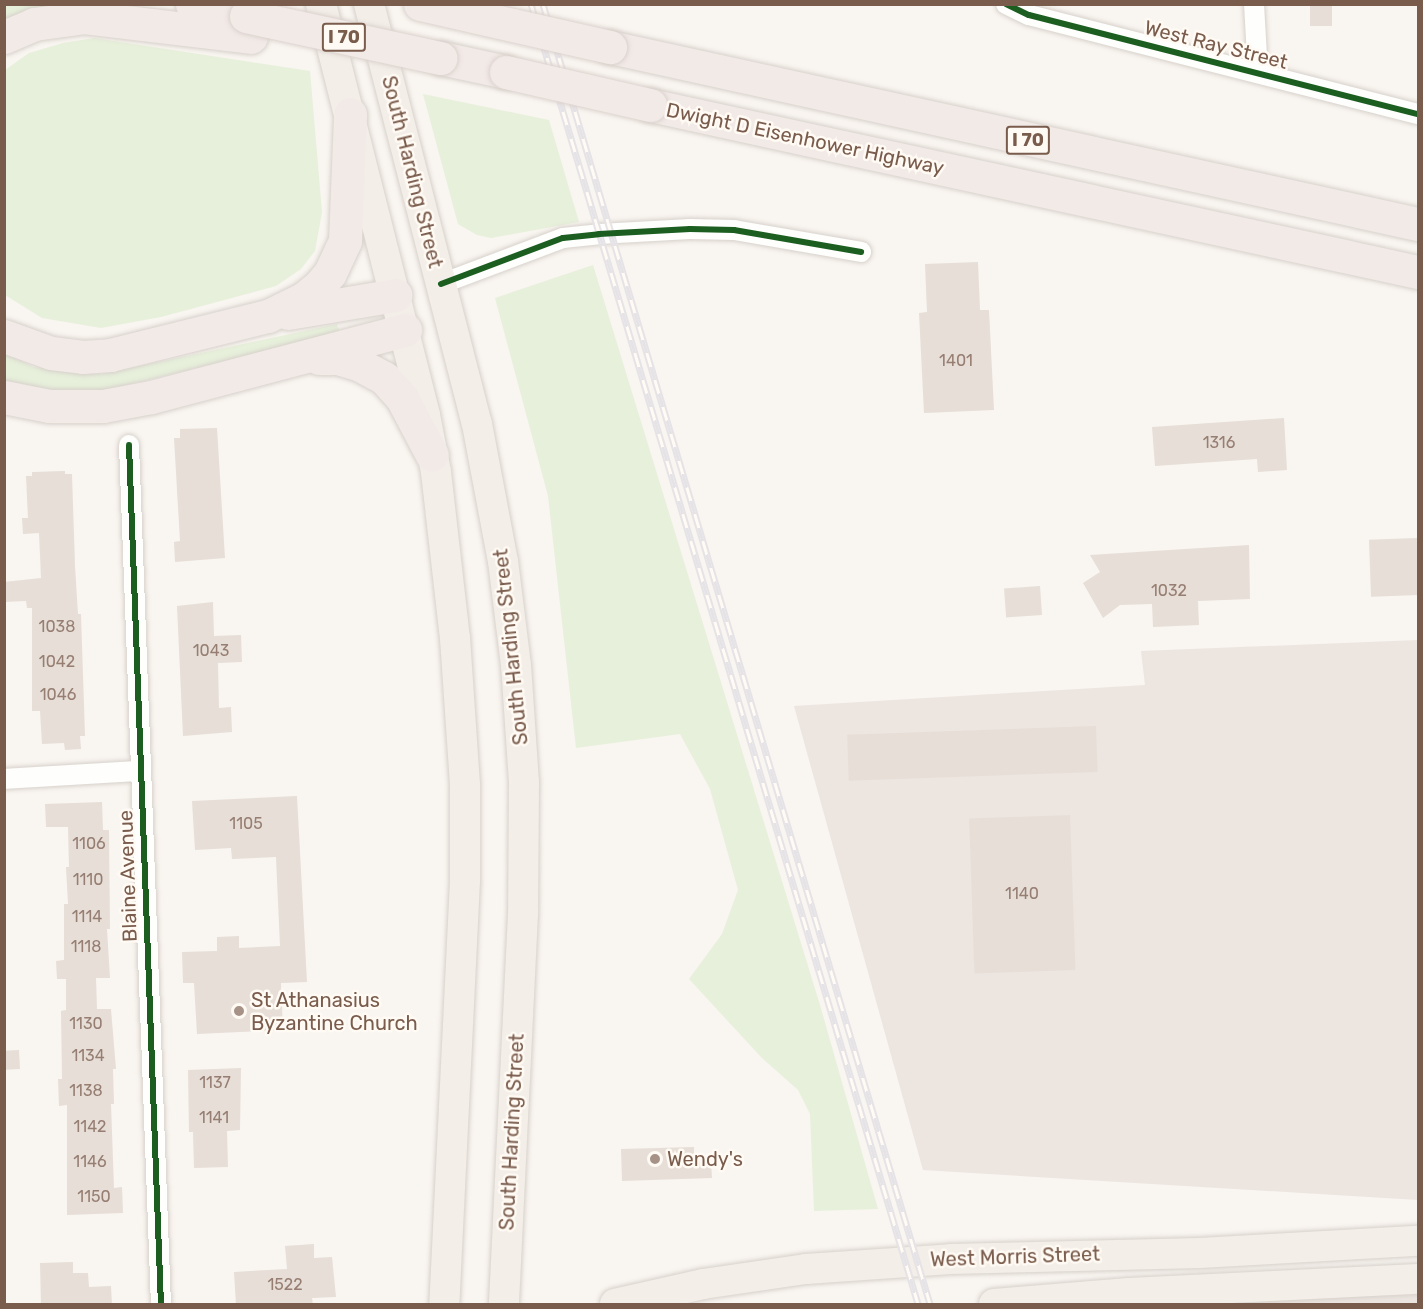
<!DOCTYPE html>
<style>
body{margin:0}
#map{position:relative;width:1423px;height:1309px;overflow:hidden;background:#f9f5f0;font-family:Rubik,sans-serif}
div>[style]{position:absolute}
[style*='--x']{left:calc(var(--x)*1px);top:calc(var(--y)*1px);width:calc(var(--w)*1px);rotate:calc(var(--a)*1deg)}
.industrial>*{inset:0;background:#ede5e0}
.green>*{inset:0;background:#e7f0db}
.building>*{inset:0;background:#e6ded7;transform-origin:0 0}
.roads{filter:drop-shadow(0 0 2px #d7d1cb) drop-shadow(0 0 2px #d7d1cb)}
.street>*{height:20px;margin:-10px;padding:0 10px;transform-origin:10px;border-radius:10px;background:#fefefd}
.primary>*{height:30px;margin:-15px;padding:0 15px;transform-origin:15px;border-radius:15px;background:#f3eee8}
.highway>*{height:33px;margin:-16.5px;padding:0 16.5px;transform-origin:16.5px;border-radius:16.5px;background:#f2eae7}
.rail>*{height:7px;margin-top:-3.5px;transform-origin:0;background:repeating-linear-gradient(90deg,#fffaf3 0 14px,#e6e3e7 0 28px);box-sizing:border-box;border-block:2px solid #e6e3e7}
.bridges{filter:drop-shadow(0 0 2px #dad1cc) drop-shadow(0 0 2px #dad1cc)}
.highway-bridge>*{height:33px;margin:-16.5px;padding:0 16.5px;transform-origin:16.5px;border-radius:16.5px;background:#f2eae7}
.cycleway>*{height:6px;margin:-3px;padding:0 3px;transform-origin:3px;border-radius:3px;background:#1b5e20}
.dots>*{width:16px;height:16px;translate:-50% -50%;box-sizing:border-box;border:3px solid #fffaf3;border-radius:50%}
span{translate:-50% -50%;white-space:nowrap;text-align:center;line-height:1.15;-webkit-text-stroke:5px #fffaf3;paint-order:stroke}
.number-label{font-size:16px;color:#977e72}
.number-label span{-webkit-text-stroke-width:0}
.shield-label span{padding:2px 4px;background:#fffaf3;border:2px solid;border-radius:4px;-webkit-text-stroke-width:0}
.shield-label{font-size:18px;color:#7a5c4d;font-weight:700}
.street-label{font-size:20px;color:#7a5c4d}
.poi-label{font-size:20px;color:#7a5c4d}
.left{translate:0 -50%;text-align:left}
.frame{position:absolute;inset:0;border:6px solid #7a5c4d;pointer-events:none}
</style>
<div id="map">
<div class="industrial">
<i style="clip-path:polygon(1418px 640px,1418px 1200px,923px 1170px,794px 706px,1145px 685px,1141px 651px)"></i>
<i style="clip-path:polygon(1418px 1293px,1418px 1304px,1197px 1304px)"></i>
</div>
<div class="green">
<i style="clip-path:polygon(5px 5px,44px 4px,49px 6px,5px 24px)"></i>
<i style="clip-path:polygon(94px 38px,310px 71px,322px 212px,315px 251px,301px 269px,276px 286px,161px 317px,101px 328px,42px 318px,5px 295px,5px 70px,29px 53px,63px 43px)"></i>
<i style="clip-path:polygon(423px 94px,549px 120px,579px 222px,491px 238px,477px 235px,458px 224px)"></i>
<i style="clip-path:polygon(593px 265px,820px 1005px,878px 1209px,814px 1211px,810px 1114px,798px 1090px,761px 1057px,689px 979px,722px 934px,738px 890px,710px 789px,680px 734px,576px 748px,548px 496px,495px 298px)"></i>
<i style="clip-path:polygon(337px 324px,340px 333px,86px 395px,5px 382px,4px 352px,33px 367px,102px 374px)"></i>
</div>
<div class="building">
<i style="left:1310px;top:4px;width:22px;height:22px"></i>
<i style="clip-path:polygon(978px 262px,980px 310px,989px 310px,994px 410px,924px 413px,919px 313px,927px 312px,925px 264px)"></i>
<i style="clip-path:polygon(1284px 418px,1287px 470px,1258px 472px,1257px 459px,1155px 466px,1152px 427px)"></i>
<i style="clip-path:polygon(217px 428px,225px 558px,175px 562px,174px 542px,180px 541px,174px 438px,180px 438px,180px 429px)"></i>
<i style="clip-path:polygon(65px 471px,65px 474px,72px 474px,75px 566px,78px 614px,81px 614px,85px 736px,80px 736px,81px 749px,65px 750px,64px 743px,42px 744px,40px 711px,32px 711px,32px 608px,27px 608px,26px 601px,4px 602px,4px 582px,41px 578px,39px 533px,23px 534px,22px 518px,28px 518px,26px 476px,32px 476px,32px 472px)"></i>
<i style="left:1417px;top:538px;width:57px;height:48px;rotate:88deg"></i>
<i style="clip-path:polygon(1249px 545px,1250px 599px,1198px 601px,1199px 625px,1153px 627px,1152px 604px,1120px 605px,1103px 618px,1083px 583px,1100px 572px,1090px 555px)"></i>
<i style="left:1040px;top:586px;width:29px;height:36px;rotate:86deg"></i>
<i style="clip-path:polygon(213px 602px,214px 636px,241px 635px,242px 662px,218px 663px,219px 708px,231px 707px,232px 732px,183px 736px,177px 606px)"></i>
<i style="left:1096px;top:726px;width:46px;height:249px;rotate:88deg"></i>
<i style="clip-path:polygon(297px 796px,307px 982px,281px 983px,283px 1030px,197px 1034px,194px 983px,183px 983px,182px 952px,217px 951px,217px 937px,239px 936px,239px 948px,280px 946px,276px 857px,232px 859px,231px 848px,195px 850px,192px 801px)"></i>
<i style="clip-path:polygon(102px 802px,103px 830px,109px 830px,110px 929px,107px 929px,110px 978px,96px 978px,97px 1009px,111px 1009px,116px 1069px,113px 1069px,114px 1104px,111px 1104px,114px 1188px,122px 1187px,123px 1213px,67px 1215px,67px 1105px,59px 1106px,58px 1079px,62px 1079px,61px 1011px,66px 1010px,66px 979px,57px 979px,56px 961px,64px 960px,64px 904px,68px 904px,66px 867px,69px 867px,68px 827px,46px 827px,45px 804px)"></i>
<i style="left:1070px;top:815px;width:155px;height:101px;rotate:88deg"></i>
<i style="left:19px;top:1050px;width:19px;height:15px;rotate:87deg"></i>
<i style="clip-path:polygon(241px 1068px,240px 1130px,227px 1131px,228px 1167px,194px 1168px,193px 1132px,189px 1132px,188px 1070px)"></i>
<i style="clip-path:polygon(694px 1147px,694px 1161px,711px 1161px,712px 1178px,622px 1181px,621px 1149px)"></i>
<i style="clip-path:polygon(314px 1244px,314px 1258px,332px 1257px,336px 1297px,312px 1298px,313px 1305px,236px 1305px,234px 1272px,287px 1269px,285px 1246px)"></i>
<i style="clip-path:polygon(73px 1262px,73px 1273px,88px 1273px,89px 1287px,111px 1286px,112px 1305px,41px 1305px,40px 1263px)"></i>
</div>
<div class="roads">
<div class="street">
<i style="--x:1006;--y:4;--w:25;--a:26"></i>
<i style="--x:1029;--y:15;--w:401;--a:14.3"></i>
<i style="--x:1254;--y:4;--w:69;--a:86.7"></i>
<i style="--x:441;--y:284;--w:130;--a:-20.7"></i>
<i style="--x:563;--y:238;--w:36;--a:-6"></i>
<i style="--x:599;--y:234;--w:91;--a:-3.1"></i>
<i style="--x:690;--y:229;--w:44;--a:1.3"></i>
<i style="--x:734;--y:230;--w:129;--a:9.8"></i>
<i style="--x:129;--y:445;--w:860;--a:87.87"></i>
<i style="--x:4;--y:779;--w:136;--a:-3.4"></i>
</div>
<div class="primary">
<i style="--x:321;--y:4;--w:424;--a:75.8"></i>
<i style="--x:425;--y:415;--w:58;--a:79.1"></i>
<i style="--x:436;--y:472;--w:167;--a:83.5"></i>
<i style="--x:455;--y:638;--w:146;--a:86.1"></i>
<i style="--x:465;--y:784;--w:97;--a:90"></i>
<i style="--x:465;--y:881;--w:424;--a:92.8"></i>
<i style="--x:369;--y:4;--w:434;--a:75.6"></i>
<i style="--x:477;--y:424;--w:139;--a:79.3"></i>
<i style="--x:503;--y:561;--w:105;--a:82.9"></i>
<i style="--x:516;--y:665;--w:118;--a:86.1"></i>
<i style="--x:524;--y:783;--w:131;--a:90.4"></i>
<i style="--x:523;--y:914;--w:390;--a:92.8"></i>
<i style="--x:615;--y:1304;--w:90;--a:-12.8"></i>
<i style="--x:703;--y:1284;--w:104;--a:-8.3"></i>
<i style="--x:806;--y:1269;--w:145;--a:-3.9"></i>
<i style="--x:951;--y:1259;--w:249;--a:-1.4"></i>
<i style="--x:1200;--y:1253;--w:218;--a:-3.2"></i>
<i style="--x:994;--y:1304;--w:135;--a:-4.7"></i>
<i style="--x:1129;--y:1293;--w:289;--a:-2.8"></i>
</div>
<div class="highway">
<i style="--x:192;--y:4;--w:55;--a:12.5"></i>
<i style="--x:4;--y:37;--w:33;--a:-23"></i>
<i style="--x:34;--y:24;--w:50;--a:-8"></i>
<i style="--x:84;--y:17;--w:168;--a:6.8"></i>
<i style="--x:610;--y:47;--w:827;--a:12.36"></i>
<i style="--x:441;--y:58;--w:66;--a:12.2"></i>
<i style="--x:650;--y:105;--w:786;--a:12.27"></i>
<i style="--x:288;--y:313;--w:109;--a:-9.5"></i>
<i style="--x:4;--y:336;--w:50;--a:19.9"></i>
<i style="--x:51;--y:353;--w:32;--a:7"></i>
<i style="--x:83;--y:357;--w:27;--a:-4"></i>
<i style="--x:110;--y:355;--w:163;--a:-13.9"></i>
<i style="--x:268;--y:316;--w:39;--a:-26"></i>
<i style="--x:303;--y:299;--w:19;--a:-39"></i>
<i style="--x:318;--y:287;--w:18;--a:-49"></i>
<i style="--x:330;--y:273;--w:35;--a:-65"></i>
<i style="--x:345;--y:241;--w:127;--a:-87.7"></i>
<i style="--x:319;--y:358;--w:18;--a:0"></i>
<i style="--x:337;--y:358;--w:22;--a:16"></i>
<i style="--x:358;--y:364;--w:30;--a:28"></i>
<i style="--x:384;--y:378;--w:27;--a:48"></i>
<i style="--x:402;--y:398;--w:64;--a:62.2"></i>
<i style="--x:4;--y:397;--w:46;--a:11.3"></i>
<i style="--x:49;--y:406;--w:54;--a:0"></i>
<i style="--x:103;--y:406;--w:49;--a:-10.6"></i>
<i style="--x:151;--y:397;--w:263;--a:-14.8"></i>
</div>
</div>
<div class="rail">
<i style="--x:531;--y:4;--w:1356;--a:73.42"></i>
<i style="--x:543;--y:4;--w:1356;--a:73.42"></i>
</div>
<div class="bridges">
<div class="highway-bridge">
<i style="--x:420;--y:4;--w:195;--a:12.8"></i>
<i style="--x:246;--y:16;--w:199;--a:12.2"></i>
<i style="--x:506;--y:72;--w:148;--a:12.9"></i>
</div>
</div>
<div class="cycleway">
<i style="--x:1006;--y:4;--w:25;--a:26"></i>
<i style="--x:1029;--y:15;--w:401;--a:14.3"></i>
<i style="--x:441;--y:284;--w:130;--a:-20.7"></i>
<i style="--x:563;--y:238;--w:36;--a:-6"></i>
<i style="--x:599;--y:234;--w:91;--a:-3.1"></i>
<i style="--x:690;--y:229;--w:44;--a:1.3"></i>
<i style="--x:734;--y:230;--w:129;--a:9.8"></i>
<i style="--x:129;--y:445;--w:860;--a:87.87"></i>
</div>
<div class="dots">
<i style="left:239px;top:1011px;background:#a69286"></i>
<i style="left:655px;top:1159px;background:#a69286"></i>
</div>
<div class="number-label">
<span style="left:956px;top:361px">1401</span>
<span style="left:1219px;top:443px">1316</span>
<span style="left:1169px;top:591px">1032</span>
<span style="left:57px;top:627px">1038</span>
<span style="left:211px;top:651px">1043</span>
<span style="left:57px;top:662px">1042</span>
<span style="left:58px;top:695px">1046</span>
<span style="left:246px;top:824px">1105</span>
<span style="left:89px;top:844px">1106</span>
<span style="left:88px;top:880px">1110</span>
<span style="left:1022px;top:894px">1140</span>
<span style="left:87px;top:917px">1114</span>
<span style="left:86px;top:947px">1118</span>
<span style="left:86px;top:1024px">1130</span>
<span style="left:88px;top:1056px">1134</span>
<span style="left:215px;top:1083px">1137</span>
<span style="left:86px;top:1091px">1138</span>
<span style="left:214px;top:1118px">1141</span>
<span style="left:90px;top:1127px">1142</span>
<span style="left:90px;top:1162px">1146</span>
<span style="left:94px;top:1197px">1150</span>
<span style="left:285px;top:1285px">1522</span>
</div>
<div class="shield-label">
<span style="left:344px;top:37px">I 70</span>
<span style="left:1028px;top:140px">I 70</span>
</div>
<div class="street-label">
<span style="left:1216px;top:45px;rotate:14deg">West Ray Street</span>
<span style="left:805px;top:139px;rotate:12deg">Dwight D Eisenhower Highway</span>
<span style="left:412px;top:172px;rotate:76deg">South Harding Street</span>
<span style="left:511px;top:647px;rotate:-96deg">South Harding Street</span>
<span style="left:128px;top:876px;rotate:-92deg">Blaine Avenue</span>
<span style="left:512px;top:1132px;rotate:-87deg">South Harding Street</span>
<span style="left:1015px;top:1257px;rotate:-2deg">West Morris Street</span>
</div>
<div class="poi-label">
<span class="left" style="left:251px;top:1012px">St Athanasius<br>Byzantine Church</span>
<span class="left" style="left:667px;top:1159px">Wendy's</span>
</div>
<div class="frame"></div>
</div>
